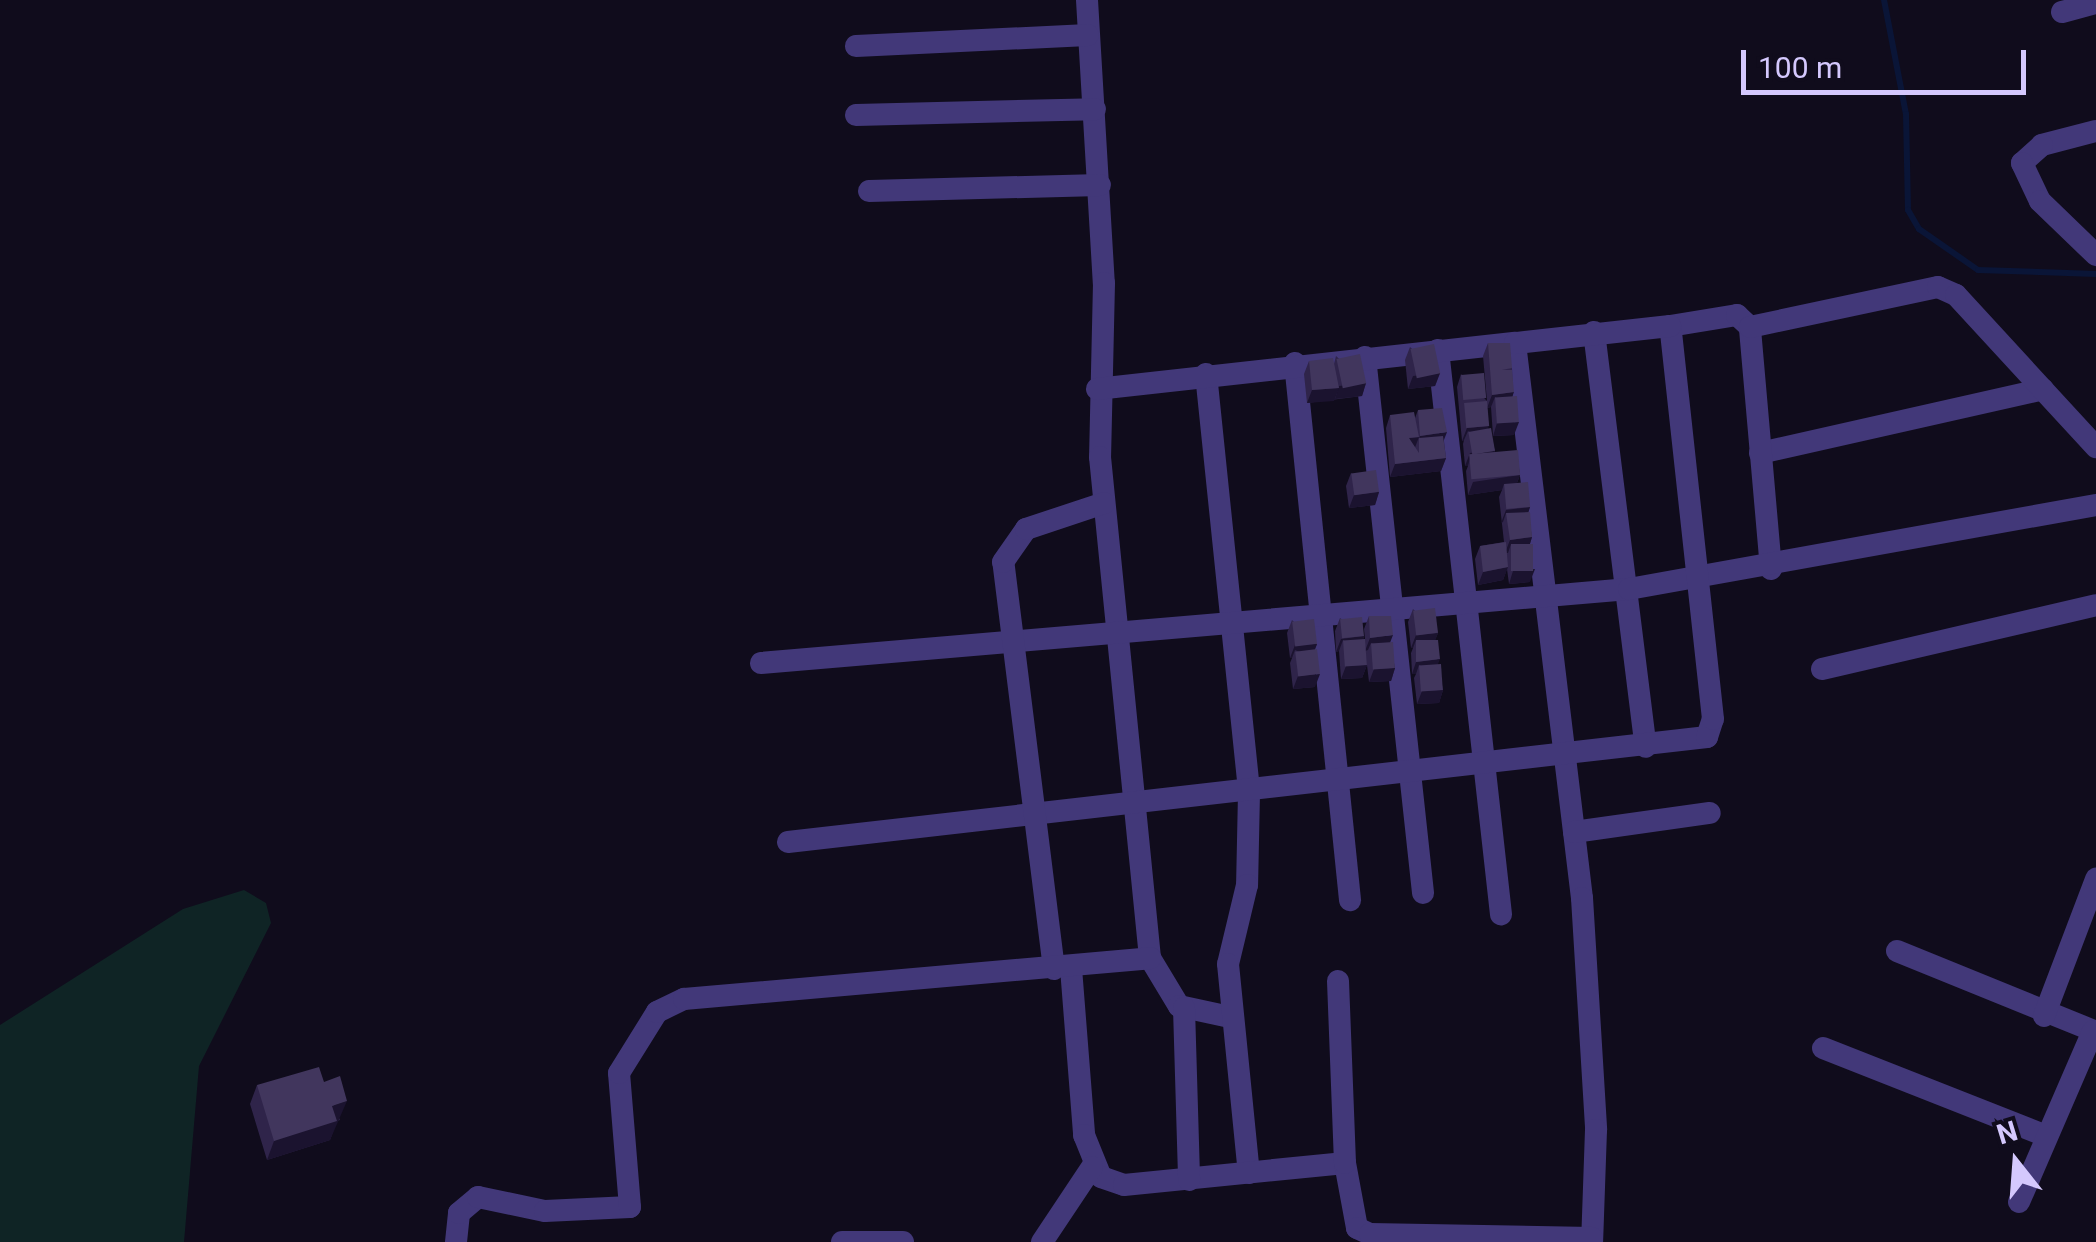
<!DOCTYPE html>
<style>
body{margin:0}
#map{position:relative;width:2096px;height:1242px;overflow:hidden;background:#100c1c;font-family:Roboto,sans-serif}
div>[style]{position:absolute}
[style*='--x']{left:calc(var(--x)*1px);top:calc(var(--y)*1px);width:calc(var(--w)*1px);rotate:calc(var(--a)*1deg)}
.green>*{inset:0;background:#0f2425}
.stream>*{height:6px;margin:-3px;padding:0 3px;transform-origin:3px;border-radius:3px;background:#0a1537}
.minor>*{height:22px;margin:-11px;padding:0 11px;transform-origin:11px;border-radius:11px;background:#423879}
.wall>*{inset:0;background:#2f244a}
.shaded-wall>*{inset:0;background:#1b132f}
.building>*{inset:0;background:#41365d;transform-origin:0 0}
span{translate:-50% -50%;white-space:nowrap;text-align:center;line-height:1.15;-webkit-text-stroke:8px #100c1c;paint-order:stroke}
.north{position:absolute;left:1966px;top:1112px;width:100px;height:100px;-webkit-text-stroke:8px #100c1c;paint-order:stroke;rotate:343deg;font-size:28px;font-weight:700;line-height:40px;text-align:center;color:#d4c8fd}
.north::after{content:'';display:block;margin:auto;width:35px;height:45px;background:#d4c8fd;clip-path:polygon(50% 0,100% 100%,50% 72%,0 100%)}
.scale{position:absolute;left:1741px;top:50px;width:285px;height:45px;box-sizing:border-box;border:5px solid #d4c8fd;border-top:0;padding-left:12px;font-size:30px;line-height:35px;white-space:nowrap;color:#d4c8fd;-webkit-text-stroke:8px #100c1c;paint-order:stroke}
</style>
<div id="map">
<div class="green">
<i style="clip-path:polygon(244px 890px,266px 903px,271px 923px,199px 1066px,184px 1242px,0 1242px,0 1025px,183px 909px)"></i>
</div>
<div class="stream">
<i style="--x:1884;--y:0;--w:116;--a:79.1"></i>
<i style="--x:1906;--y:114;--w:96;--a:88.8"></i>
<i style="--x:1908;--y:210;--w:22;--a:60"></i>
<i style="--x:1919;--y:229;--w:72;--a:34.8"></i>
<i style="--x:1978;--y:270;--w:118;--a:1.9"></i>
</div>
<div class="minor">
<i style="--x:1087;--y:0;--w:284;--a:86.6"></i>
<i style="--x:1104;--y:283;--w:174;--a:91.3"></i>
<i style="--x:1100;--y:457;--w:503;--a:84.3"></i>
<i style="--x:1150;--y:958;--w:56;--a:58.9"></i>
<i style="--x:1179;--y:1006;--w:52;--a:12.2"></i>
<i style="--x:2062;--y:12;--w:35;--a:-15"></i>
<i style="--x:856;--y:46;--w:232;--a:-2.7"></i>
<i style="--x:856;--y:115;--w:239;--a:-1.4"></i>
<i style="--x:2096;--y:131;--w:56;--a:165.5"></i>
<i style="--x:2042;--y:145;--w:27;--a:138"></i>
<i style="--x:2022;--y:163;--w:42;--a:64.7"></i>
<i style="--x:2040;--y:201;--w:78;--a:44"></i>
<i style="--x:869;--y:191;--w:231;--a:-1.5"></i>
<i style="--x:1670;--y:326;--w:68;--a:-9.3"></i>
<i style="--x:1737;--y:315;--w:18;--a:43"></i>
<i style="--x:1594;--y:332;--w:418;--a:82.9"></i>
<i style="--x:1438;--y:350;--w:568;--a:83.63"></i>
<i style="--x:1365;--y:357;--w:539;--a:83.82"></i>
<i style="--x:1295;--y:363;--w:540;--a:84.15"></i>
<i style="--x:1206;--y:374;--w:421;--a:84.1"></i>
<i style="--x:1249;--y:793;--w:92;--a:91.2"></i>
<i style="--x:1247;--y:885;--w:81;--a:103.5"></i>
<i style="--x:1228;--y:964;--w:210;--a:84.3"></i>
<i style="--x:1097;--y:389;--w:421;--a:-6.3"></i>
<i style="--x:1515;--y:343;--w:559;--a:83.12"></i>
<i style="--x:1582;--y:898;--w:232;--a:86.5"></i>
<i style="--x:1596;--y:1130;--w:112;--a:92"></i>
<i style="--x:1760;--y:453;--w:290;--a:-12.7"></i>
<i style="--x:1771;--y:569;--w:243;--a:-95"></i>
<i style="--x:1750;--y:327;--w:192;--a:-12"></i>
<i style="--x:1938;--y:287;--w:20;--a:24"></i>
<i style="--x:1956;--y:295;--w:207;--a:47.4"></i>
<i style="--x:761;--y:663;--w:871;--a:-4.87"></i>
<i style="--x:1629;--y:589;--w:474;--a:-10.2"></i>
<i style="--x:1822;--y:669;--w:281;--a:-13.1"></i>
<i style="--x:1574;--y:832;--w:137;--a:-8"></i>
<i style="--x:788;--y:842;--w:925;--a:-6.52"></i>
<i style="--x:1707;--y:737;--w:19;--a:-72"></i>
<i style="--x:1713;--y:719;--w:395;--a:-96.2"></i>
<i style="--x:1670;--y:326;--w:156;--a:173.7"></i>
<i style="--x:1897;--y:951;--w:215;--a:22.1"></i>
<i style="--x:1071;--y:968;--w:168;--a:85.5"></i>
<i style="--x:1084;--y:1135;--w:45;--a:68"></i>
<i style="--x:1101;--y:1177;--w:24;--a:19"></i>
<i style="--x:1124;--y:1185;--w:222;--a:-5.7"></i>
<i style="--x:1345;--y:1163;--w:66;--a:79.5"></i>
<i style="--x:1357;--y:1228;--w:14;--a:25"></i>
<i style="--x:1370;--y:1234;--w:222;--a:1"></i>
<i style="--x:1054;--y:969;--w:410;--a:-97.1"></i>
<i style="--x:1003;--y:562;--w:40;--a:-55.1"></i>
<i style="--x:1026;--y:529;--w:82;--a:-18.4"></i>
<i style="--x:1338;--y:981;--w:182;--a:87.8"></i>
<i style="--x:1184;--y:1008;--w:172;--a:88.3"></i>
<i style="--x:2044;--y:1016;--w:147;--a:-69.2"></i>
<i style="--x:1823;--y:1048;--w:240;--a:21.5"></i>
<i style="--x:2019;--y:1202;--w:186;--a:-66.6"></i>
<i style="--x:456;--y:1242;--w:29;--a:-84"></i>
<i style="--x:459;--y:1213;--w:25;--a:-40"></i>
<i style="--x:478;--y:1197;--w:68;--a:11.8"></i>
<i style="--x:545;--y:1211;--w:85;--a:-2.7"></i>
<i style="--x:630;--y:1207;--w:134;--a:-94.7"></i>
<i style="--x:619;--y:1073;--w:72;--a:-58.1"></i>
<i style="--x:657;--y:1012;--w:30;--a:-26"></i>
<i style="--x:684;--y:999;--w:468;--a:-5"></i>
<i style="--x:842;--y:1242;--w:61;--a:0"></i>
<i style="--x:1042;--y:1242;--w:90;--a:-56.3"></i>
</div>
<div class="wall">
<i style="clip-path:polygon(1488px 343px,1512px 368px,1514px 435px,1493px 436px,1491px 407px,1487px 408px,1488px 429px,1495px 451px,1494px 454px,1520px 475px,1517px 483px,1530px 507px,1528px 512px,1532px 537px,1530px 544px,1530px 582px,1509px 584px,1507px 569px,1503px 580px,1478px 585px,1475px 559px,1480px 546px,1504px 542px,1499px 497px,1502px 490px,1468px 495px,1466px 471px,1468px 466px,1465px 466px,1463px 444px,1464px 440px,1462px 441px,1457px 387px,1461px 374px,1487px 401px,1483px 356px)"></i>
<i style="clip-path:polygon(1410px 347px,1440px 373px,1435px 386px,1408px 389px,1405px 360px)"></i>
<i style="clip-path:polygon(1336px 356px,1366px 383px,1362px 396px,1307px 403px,1304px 374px,1309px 361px,1334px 364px)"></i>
<i style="clip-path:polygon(1418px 410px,1444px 441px,1446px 458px,1441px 471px,1390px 477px,1386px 428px,1390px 415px,1415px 418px)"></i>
<i style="clip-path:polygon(1351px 473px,1379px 492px,1375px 505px,1349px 508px,1346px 486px)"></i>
<i style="clip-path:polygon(1413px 609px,1438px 633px,1435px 640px,1438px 665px,1443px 690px,1439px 703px,1417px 704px,1414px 678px,1416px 674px,1412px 674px,1411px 653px,1413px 648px,1411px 648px,1408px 622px)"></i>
<i style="clip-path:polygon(1369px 616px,1390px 642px,1395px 668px,1391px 681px,1369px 682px,1367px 665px,1362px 678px,1341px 679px,1339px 651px,1336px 652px,1335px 631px,1340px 618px,1364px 636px,1363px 640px,1365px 639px,1364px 629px)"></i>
<i style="clip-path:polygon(1292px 620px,1317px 644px,1315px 649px,1315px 687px,1293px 689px,1290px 663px,1292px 658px,1290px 658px,1287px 633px)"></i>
<i style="clip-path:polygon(324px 1082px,340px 1120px,337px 1121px,330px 1140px,267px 1160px,250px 1104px,257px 1085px)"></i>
</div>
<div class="shaded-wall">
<i style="clip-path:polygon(1440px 373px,1435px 386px,1408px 389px,1413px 376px)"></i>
<i style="clip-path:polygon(1366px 383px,1362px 396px,1335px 399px,1339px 386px)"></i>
<i style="clip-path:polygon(1339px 388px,1334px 401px,1307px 403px,1312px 390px)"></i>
<i style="clip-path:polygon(1514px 392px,1509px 405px,1495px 397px,1491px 407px,1487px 408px,1492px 395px)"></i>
<i style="clip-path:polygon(1519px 422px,1514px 435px,1493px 436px,1497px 423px)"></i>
<i style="clip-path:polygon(1489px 426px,1484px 439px,1468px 431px,1464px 440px,1462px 441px,1467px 428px)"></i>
<i style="clip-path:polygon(1447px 432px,1442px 445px,1419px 439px,1420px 436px)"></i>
<i style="clip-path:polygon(1419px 437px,1414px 450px,1409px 438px)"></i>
<i style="clip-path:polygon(1495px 451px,1490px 464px,1470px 458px,1468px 466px,1465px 466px,1470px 453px)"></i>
<i style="clip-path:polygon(1446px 458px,1441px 471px,1390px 477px,1395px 464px)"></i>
<i style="clip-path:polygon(1520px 475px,1515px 488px,1504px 484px,1502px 490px,1468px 495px,1473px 482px)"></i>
<i style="clip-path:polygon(1379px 492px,1375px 505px,1349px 508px,1354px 495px)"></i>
<i style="clip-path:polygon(1530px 507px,1526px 520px,1506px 513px,1503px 522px,1501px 523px,1506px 510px)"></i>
<i style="clip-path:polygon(1532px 537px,1528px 550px,1511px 544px,1508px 553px,1505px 553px,1510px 540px)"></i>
<i style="clip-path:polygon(1508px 567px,1503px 580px,1478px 585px,1483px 572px)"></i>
<i style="clip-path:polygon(1535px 569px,1530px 582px,1509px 584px,1513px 571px)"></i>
<i style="clip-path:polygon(1438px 633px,1433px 646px,1416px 640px,1413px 648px,1411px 648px,1416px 635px)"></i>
<i style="clip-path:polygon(1393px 635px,1388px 648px,1371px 643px,1368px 650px,1365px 651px,1370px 638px)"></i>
<i style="clip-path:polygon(1364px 636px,1359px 649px,1343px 640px,1339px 651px,1336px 652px,1341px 639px)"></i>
<i style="clip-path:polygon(1317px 644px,1312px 657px,1295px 650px,1292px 658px,1290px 658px,1295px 645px)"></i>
<i style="clip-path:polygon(1440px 659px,1435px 672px,1419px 665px,1416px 674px,1412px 674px,1416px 662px)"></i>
<i style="clip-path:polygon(1367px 665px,1362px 678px,1341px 679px,1346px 666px)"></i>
<i style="clip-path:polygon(1395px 668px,1391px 681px,1369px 682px,1374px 669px)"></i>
<i style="clip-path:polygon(1320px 674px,1315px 687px,1293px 689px,1298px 676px)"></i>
<i style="clip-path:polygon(1443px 690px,1439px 703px,1417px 704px,1422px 691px)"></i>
<i style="clip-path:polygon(347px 1101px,330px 1140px,267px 1160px,274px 1141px,332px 1106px)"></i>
</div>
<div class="building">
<i style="clip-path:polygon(1488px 343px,1510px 343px,1512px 368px,1502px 370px,1512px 370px,1514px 392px,1492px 395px)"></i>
<i style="left:1434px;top:344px;width:30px;height:24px;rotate:78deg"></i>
<i style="left:1360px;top:354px;width:30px;height:24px;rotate:78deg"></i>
<i style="clip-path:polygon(1333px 358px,1339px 388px,1312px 390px,1309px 361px)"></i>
<i style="left:1484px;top:373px;width:25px;height:23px;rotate:85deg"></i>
<i style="left:1517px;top:396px;width:26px;height:22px;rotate:86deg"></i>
<i style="left:1487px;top:401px;width:25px;height:23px;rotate:85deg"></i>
<i style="clip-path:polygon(1442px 408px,1447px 432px,1420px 436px,1418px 410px)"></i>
<i style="clip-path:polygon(1414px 412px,1419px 437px,1409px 438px,1419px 453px,1419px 438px,1443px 436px,1446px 458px,1395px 464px,1390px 415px)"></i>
<i style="left:1491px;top:428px;width:23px;height:23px;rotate:80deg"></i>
<i style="left:1518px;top:450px;width:25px;height:49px;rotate:85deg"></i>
<i style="left:1376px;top:470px;width:22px;height:25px;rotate:82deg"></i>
<i style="left:1528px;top:482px;width:25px;height:24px;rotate:85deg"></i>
<i style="clip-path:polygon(1530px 512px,1532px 537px,1510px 540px,1506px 513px)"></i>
<i style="clip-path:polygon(1506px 542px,1508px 567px,1483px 572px,1480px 546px)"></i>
<i style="left:1511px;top:544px;width:22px;height:27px"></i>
<i style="left:1435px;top:608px;width:25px;height:22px;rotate:83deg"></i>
<i style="clip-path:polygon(1369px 616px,1391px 616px,1393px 635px,1370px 638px)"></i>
<i style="left:1362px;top:617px;width:19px;height:22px;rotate:84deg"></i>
<i style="left:1314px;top:619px;width:25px;height:22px;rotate:83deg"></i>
<i style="left:1365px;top:639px;width:26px;height:22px;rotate:86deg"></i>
<i style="clip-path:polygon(1416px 640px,1438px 640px,1440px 659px,1416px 662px)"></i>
<i style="left:1393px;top:642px;width:26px;height:22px;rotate:86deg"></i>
<i style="left:1317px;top:649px;width:25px;height:22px;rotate:83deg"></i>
<i style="left:1441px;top:664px;width:26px;height:22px;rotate:86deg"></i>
<i style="clip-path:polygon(319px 1067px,324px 1082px,340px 1076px,347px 1101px,332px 1106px,337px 1121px,274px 1141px,257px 1085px)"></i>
</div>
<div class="north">N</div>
<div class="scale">100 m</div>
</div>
